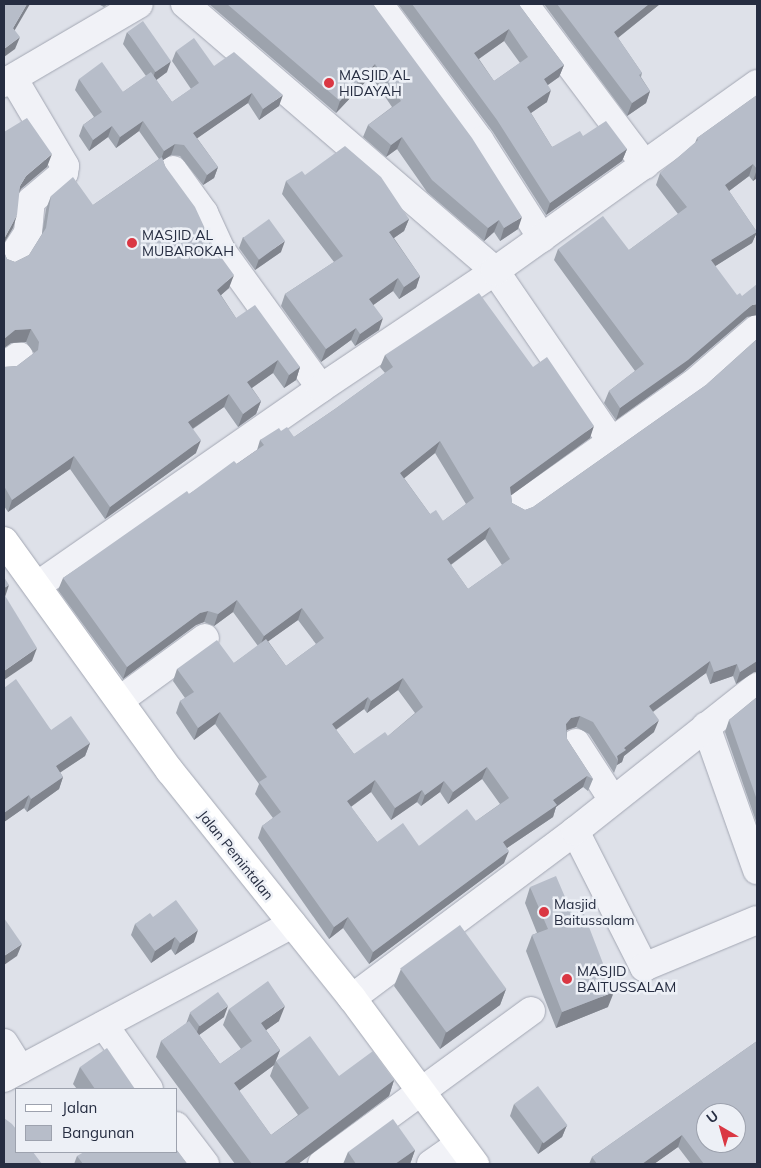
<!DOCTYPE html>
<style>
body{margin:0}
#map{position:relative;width:761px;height:1168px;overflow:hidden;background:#dee1e9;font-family:Mulish,sans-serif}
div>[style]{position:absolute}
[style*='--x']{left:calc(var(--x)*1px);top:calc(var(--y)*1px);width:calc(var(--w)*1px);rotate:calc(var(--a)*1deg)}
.roads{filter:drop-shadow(0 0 1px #a3a7b3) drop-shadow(0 0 1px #a3a7b3)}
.minor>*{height:28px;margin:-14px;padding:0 14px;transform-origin:14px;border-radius:14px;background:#f1f2f7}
.major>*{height:28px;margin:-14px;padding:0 14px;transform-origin:14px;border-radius:14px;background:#fff}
.wall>*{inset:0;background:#9da3ad}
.shaded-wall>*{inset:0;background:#80848d}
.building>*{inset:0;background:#b7bdc9;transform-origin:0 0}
.dots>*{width:14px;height:14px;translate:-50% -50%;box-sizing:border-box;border:2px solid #edf0f6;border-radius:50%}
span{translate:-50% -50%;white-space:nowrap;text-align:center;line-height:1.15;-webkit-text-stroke:5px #edf0f6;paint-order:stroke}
.poi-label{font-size:14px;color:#262d41}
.left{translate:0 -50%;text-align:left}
.street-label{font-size:14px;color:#262d41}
.frame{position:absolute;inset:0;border:5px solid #262d41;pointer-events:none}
.legend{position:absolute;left:15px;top:1088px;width:162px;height:65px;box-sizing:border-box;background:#edf0f6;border:1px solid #9da2ae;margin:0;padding:6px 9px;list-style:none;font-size:15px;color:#262d41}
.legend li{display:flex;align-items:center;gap:10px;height:25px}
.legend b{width:25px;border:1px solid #9da2ae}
.north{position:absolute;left:696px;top:1103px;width:50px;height:50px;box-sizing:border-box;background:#edf0f6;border:1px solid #9da2ae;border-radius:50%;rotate:322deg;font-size:14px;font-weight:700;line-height:20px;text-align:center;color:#262d41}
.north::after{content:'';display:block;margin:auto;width:18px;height:22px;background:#da3743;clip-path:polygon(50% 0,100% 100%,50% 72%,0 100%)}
</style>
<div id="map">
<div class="roads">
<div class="minor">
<i style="--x:185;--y:4;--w:409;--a:40.7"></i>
<i style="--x:495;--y:271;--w:207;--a:55.6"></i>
<i style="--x:379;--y:4;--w:170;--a:53.6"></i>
<i style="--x:480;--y:141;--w:115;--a:57.4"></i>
<i style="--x:528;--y:9;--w:195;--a:53.1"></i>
<i style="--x:4;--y:83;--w:156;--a:-30.3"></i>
<i style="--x:173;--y:170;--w:53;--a:54.2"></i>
<i style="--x:204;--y:213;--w:41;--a:65.3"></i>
<i style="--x:221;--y:250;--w:170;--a:54.1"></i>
<i style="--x:11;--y:259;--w:31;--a:-57"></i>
<i style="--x:28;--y:233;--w:32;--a:-85"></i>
<i style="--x:31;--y:201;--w:43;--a:-40.3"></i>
<i style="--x:64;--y:173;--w:7;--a:-82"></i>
<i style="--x:65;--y:166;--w:102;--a:-120.6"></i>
<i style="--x:4;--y:366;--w:18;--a:-34"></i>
<i style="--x:520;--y:506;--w:212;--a:-35.2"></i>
<i style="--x:693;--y:384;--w:84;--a:-40.7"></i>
<i style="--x:38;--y:585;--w:345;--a:-34.8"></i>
<i style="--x:321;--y:388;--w:210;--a:-33.9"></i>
<i style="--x:495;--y:271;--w:322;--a:-35.5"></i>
<i style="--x:120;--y:700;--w:105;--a:-36.1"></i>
<i style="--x:706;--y:726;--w:153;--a:70.5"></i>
<i style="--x:576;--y:743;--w:68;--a:57"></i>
<i style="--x:575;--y:831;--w:153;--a:63.1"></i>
<i style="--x:644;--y:967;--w:122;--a:-22.6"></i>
<i style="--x:352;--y:998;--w:279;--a:-36.8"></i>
<i style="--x:575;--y:831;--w:232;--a:-38.4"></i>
<i style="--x:104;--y:1025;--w:78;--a:54.9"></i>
<i style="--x:4;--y:1043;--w:31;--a:58"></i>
<i style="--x:4;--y:1078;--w:327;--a:-28.1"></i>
<i style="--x:176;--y:1126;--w:48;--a:52.7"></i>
<i style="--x:322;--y:1164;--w:259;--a:-36.2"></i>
<i style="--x:431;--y:1164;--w:35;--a:-35"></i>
</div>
<div class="major">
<i style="--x:4;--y:541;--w:284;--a:54.2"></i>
<i style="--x:170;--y:771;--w:291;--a:51.3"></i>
<i style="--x:352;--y:998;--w:207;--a:53.5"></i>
</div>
</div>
<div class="wall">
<i style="clip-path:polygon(98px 4px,108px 4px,104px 7px)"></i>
<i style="clip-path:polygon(209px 4px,373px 4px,518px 229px,500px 241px,494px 232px,484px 241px,427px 192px,397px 149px,386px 157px,363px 137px,368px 125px,392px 107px,371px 76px,336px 113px)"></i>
<i style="clip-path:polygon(evenodd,398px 4px,520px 4px,520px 6px,564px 65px,559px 77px,548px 85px,547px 102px,531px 113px,552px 147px,583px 136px,627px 149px,622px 161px,546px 215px,493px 132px,398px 4px,504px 41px,520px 63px,494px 81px,479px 59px,504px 41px)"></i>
<i style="clip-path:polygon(544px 4px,660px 4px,618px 38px,642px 73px,641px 77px,650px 91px,646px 103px,627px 116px)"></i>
<i style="clip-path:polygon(127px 32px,167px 72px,156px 80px,172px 102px,191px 89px,172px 61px,176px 51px,214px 66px,279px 106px,259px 120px,248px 103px,197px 138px,218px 167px,214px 178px,203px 185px,180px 156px,171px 155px,163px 160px,165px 166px,229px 288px,221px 295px,236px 318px,300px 367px,296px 380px,284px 388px,273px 373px,252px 388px,261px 401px,256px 414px,238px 427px,224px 407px,193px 429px,196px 453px,105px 519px,70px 469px,8px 512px,4px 506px,4px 367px,17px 366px,34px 353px,26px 342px,11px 343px,4px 348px,4px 252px,7px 259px,15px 262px,29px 255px,42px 234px,46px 209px,51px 196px,93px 205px,159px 159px,139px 131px,116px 148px,108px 137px,89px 151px,79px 136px,83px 125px,94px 117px,75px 90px,79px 79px,123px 92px,146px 76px,123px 44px)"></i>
<i style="clip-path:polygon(757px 95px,757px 178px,753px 181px,749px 176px,729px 191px,757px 232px,752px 243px,715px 266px,747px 317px,683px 372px,616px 420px,604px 403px,609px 391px,635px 371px,554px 260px,558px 249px,629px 250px,678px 214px,656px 185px,660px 173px,695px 143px,697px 138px)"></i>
<i style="clip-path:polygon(305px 175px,409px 219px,404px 231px,394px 238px,420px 276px,416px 288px,399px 299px,393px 291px,373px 305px,379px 330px,355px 346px,351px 340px,321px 362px,281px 306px,285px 294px,334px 262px,282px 194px,286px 181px)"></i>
<i style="clip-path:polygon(243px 237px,281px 252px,255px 270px,239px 248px)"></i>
<i style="clip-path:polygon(evenodd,757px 339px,757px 672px,754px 672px,736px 684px,733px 676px,710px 684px,706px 673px,653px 712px,654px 732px,624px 756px,622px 762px,617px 765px,614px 773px,589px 734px,576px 727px,567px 730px,567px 739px,593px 779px,588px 791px,583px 787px,556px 807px,553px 817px,507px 848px,504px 863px,369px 964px,343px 928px,329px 939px,258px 838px,262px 826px,273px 818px,255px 794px,259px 784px,215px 724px,194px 740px,176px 713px,180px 701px,185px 698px,173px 681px,177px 669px,234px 663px,258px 646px,233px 612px,214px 626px,204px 622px,196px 625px,123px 679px,58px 590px,63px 578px,189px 494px,237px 464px,257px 450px,260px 440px,281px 431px,294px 437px,335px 409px,385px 373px,380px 367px,385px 355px,533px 367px,590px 438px,511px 495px,512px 503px,525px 510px,533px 507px,706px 385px,757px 339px,435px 453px,466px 504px,443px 521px,430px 514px,404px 478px,435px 453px,757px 339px,485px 539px,502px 565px,468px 589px,451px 565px,485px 539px,757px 339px,298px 620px,316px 644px,286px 666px,268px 641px,298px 620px,757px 339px,398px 690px,415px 713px,388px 736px,354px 754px,336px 730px,364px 709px,367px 713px,398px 690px,757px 339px,482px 779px,500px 804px,476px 821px,419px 846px,377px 842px,351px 807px,371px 792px,391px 820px,417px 802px,421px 806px,440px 792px,448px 804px,482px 779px)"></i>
<i style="clip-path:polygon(4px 688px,51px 730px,90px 743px,85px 756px,60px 772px,63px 777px,59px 789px,27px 812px,24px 808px,4px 822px)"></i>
<i style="clip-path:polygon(757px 697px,757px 824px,725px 732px,729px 720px)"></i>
<i style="clip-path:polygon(530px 887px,608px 1007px,556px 1028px,526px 951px,532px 935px,537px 933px,525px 903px)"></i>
<i style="clip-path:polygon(153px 917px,194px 942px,175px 955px,171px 949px,151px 963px,131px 935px,135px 924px)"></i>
<i style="clip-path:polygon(401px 969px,506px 989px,500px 1005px,440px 1049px,394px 986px)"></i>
<i style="clip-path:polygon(evenodd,229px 1009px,279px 1021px,266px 1030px,280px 1050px,276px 1061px,339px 1076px,394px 1080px,389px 1096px,298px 1164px,235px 1164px,156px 1057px,161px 1041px,186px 1024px,190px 1013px,224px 1017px,199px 1035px,220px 1064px,241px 1049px,223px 1025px,229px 1009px,274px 1065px,270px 1076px,298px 1115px,271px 1135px,239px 1091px,274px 1065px)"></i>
<i style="clip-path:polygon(757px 1041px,757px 1164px,691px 1164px,678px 1147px,654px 1164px,589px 1164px,592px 1157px)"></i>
<i style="clip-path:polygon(80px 1067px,135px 1089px,77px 1089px,73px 1084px)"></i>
<i style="clip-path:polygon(514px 1104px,567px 1125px,562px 1137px,538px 1154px,510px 1116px)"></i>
<i style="clip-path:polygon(415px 1150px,410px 1164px,343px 1164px,348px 1152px)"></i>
<i style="clip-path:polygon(77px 1156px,187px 1164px,74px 1164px)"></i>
</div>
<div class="shaded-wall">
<i style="clip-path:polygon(27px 4px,30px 4px,9px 40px,13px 28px)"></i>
<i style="clip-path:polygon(649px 4px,660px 4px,610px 44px,614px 32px)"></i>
<i style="clip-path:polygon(509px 29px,504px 41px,470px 65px,474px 53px)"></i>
<i style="clip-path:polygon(20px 37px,15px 49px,4px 57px,4px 49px)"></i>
<i style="clip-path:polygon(171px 61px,167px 72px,151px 84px,155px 72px)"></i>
<i style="clip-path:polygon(375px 64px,371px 76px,336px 113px,340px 101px)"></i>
<i style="clip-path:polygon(564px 65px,559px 77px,539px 91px,544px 79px)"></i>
<i style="clip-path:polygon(551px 90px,547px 102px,522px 119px,527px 107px)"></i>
<i style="clip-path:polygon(650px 91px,646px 103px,627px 116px,632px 103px)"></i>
<i style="clip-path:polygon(252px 93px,248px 103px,189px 144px,193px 133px)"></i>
<i style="clip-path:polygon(283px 95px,279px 106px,259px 120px,263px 109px)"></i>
<i style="clip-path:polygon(143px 121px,139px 131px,116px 148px,120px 137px)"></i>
<i style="clip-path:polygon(112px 126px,108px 137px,89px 151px,93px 140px)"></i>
<i style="clip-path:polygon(402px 137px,397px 149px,386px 157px,391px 145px)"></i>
<i style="clip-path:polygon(175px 144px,171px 155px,160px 162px,164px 151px)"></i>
<i style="clip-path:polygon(627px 149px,622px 161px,546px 215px,550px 203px)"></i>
<i style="clip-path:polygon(52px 154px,47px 167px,21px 189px,16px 199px,20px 186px,26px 176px)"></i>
<i style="clip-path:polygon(753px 164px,749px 176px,721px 197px,725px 185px)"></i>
<i style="clip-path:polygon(218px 167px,214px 178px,203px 185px,207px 175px)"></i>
<i style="clip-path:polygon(757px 169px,757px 178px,753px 181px)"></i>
<i style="clip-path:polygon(17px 215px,13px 228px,4px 243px,4px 239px)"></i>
<i style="clip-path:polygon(522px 217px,518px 229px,500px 241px,504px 228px)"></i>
<i style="clip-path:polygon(409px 219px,404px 231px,385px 244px,389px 232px)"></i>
<i style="clip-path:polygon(499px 220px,494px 232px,484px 241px,488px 228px)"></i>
<i style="clip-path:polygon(757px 232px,752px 243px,706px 272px,711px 260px)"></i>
<i style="clip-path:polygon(285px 241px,281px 252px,255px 270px,259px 259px)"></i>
<i style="clip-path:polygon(234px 275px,229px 288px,212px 303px,217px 290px)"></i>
<i style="clip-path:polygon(420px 276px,416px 288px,399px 299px,404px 287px)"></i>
<i style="clip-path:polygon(398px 278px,393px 291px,365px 311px,369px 299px)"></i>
<i style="clip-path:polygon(757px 304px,757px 315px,747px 317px,683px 372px,616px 420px,620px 408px,752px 305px)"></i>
<i style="clip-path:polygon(383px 318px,379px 330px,355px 346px,360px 334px)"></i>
<i style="clip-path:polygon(356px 328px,351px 340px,321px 362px,326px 349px)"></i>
<i style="clip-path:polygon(31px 329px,26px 342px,11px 343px,4px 348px,4px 339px,15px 330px)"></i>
<i style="clip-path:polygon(278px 360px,273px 373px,243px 394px,247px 382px)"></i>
<i style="clip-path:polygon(300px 367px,296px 380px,284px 388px,289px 375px)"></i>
<i style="clip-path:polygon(229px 394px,224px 407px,183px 435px,188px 422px)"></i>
<i style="clip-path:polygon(261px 401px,256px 414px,238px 427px,243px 414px)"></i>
<i style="clip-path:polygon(594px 426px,590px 438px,506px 499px,510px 487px)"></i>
<i style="clip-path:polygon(201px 440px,196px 453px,105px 519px,110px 507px)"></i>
<i style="clip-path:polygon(440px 441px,435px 453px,396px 485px,400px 473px)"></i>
<i style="clip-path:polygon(74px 456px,70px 469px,8px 512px,12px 500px)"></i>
<i style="clip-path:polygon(490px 527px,485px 539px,442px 571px,447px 559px)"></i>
<i style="clip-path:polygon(9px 585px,5px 597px,4px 598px,4px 588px)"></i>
<i style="clip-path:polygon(237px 600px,233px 612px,214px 626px,218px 614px)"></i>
<i style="clip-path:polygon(302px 608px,298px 620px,259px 648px,264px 636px)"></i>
<i style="clip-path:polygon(208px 611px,204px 622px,196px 625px,123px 679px,127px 667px,200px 613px)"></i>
<i style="clip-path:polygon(37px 648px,32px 661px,4px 680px,4px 671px)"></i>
<i style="clip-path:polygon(710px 661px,706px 673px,644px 718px,649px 706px)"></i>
<i style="clip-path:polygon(757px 661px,757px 672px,754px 672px,736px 684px,740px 672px)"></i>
<i style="clip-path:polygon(737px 664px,733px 676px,710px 684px,714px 672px)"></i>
<i style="clip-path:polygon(403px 678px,398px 690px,367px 713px,371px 701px)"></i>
<i style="clip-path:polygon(368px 697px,364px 709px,327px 736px,332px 724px)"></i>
<i style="clip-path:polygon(220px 712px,215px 724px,194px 740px,198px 728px)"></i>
<i style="clip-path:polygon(580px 716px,576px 727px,567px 730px,562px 736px,566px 724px,571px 718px)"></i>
<i style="clip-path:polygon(659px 720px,654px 732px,624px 756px,622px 762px,617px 765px,618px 761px,617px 756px,624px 748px)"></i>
<i style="clip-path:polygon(90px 743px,85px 756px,52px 778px,56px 766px)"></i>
<i style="clip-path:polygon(487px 767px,482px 779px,448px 804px,453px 792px)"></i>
<i style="clip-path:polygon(587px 776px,583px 787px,556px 807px,553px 817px,498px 854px,503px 842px,553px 800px)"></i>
<i style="clip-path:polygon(63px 777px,59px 789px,27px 812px,31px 799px)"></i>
<i style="clip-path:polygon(375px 780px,371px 792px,342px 813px,347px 801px)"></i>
<i style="clip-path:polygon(444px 781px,440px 792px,421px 806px,425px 795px)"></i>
<i style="clip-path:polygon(422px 790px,417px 802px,391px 820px,395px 808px)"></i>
<i style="clip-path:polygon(29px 795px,24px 808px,4px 822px,4px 813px)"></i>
<i style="clip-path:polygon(509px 851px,504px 863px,369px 964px,373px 952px)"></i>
<i style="clip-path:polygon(348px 917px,343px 928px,329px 939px,334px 927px)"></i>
<i style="clip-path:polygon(198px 930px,194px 942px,175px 955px,180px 943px)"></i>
<i style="clip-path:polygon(175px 937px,171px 949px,151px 963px,155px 951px)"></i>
<i style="clip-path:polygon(22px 944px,17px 956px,4px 965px,4px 956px)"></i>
<i style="clip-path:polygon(506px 989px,500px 1005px,440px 1049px,446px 1032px)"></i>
<i style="clip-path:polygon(614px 992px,608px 1007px,556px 1028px,562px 1012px)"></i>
<i style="clip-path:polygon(228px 1006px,224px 1017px,195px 1038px,199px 1026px)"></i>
<i style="clip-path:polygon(285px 1006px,279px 1021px,255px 1038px,261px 1023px)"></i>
<i style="clip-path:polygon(280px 1050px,274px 1065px,228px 1099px,234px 1083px)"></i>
<i style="clip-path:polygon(394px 1080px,389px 1096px,298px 1164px,283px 1164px)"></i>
<i style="clip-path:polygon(567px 1125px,562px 1137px,538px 1154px,542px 1143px)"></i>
<i style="clip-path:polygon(682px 1135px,678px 1147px,654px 1164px,642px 1164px)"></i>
<i style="clip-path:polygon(415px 1150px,410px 1164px,395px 1164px)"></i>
</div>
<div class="building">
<i style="clip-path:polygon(4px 4px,27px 4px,13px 28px,20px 37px,4px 49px)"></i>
<i style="clip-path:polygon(227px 4px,373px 4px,472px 138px,522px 217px,504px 228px,499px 220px,488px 228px,432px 180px,402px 137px,391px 145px,368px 125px,401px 101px,375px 64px,340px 101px)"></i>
<i style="clip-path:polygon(evenodd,412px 4px,520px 4px,520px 6px,564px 65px,544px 79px,551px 90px,527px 107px,552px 147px,580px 131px,583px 136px,606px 121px,627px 149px,550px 203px,497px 120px,412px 4px,509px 29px,528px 57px,494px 81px,474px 53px,509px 29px)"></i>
<i style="clip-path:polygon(557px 4px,649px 4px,614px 32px,642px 73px,639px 75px,650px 91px,632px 103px)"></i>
<i style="left:143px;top:21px;width:49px;height:19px;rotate:55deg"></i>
<i style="clip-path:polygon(194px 38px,214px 66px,234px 52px,283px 95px,263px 109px,252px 93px,193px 133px,218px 167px,207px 175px,184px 145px,175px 144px,164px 151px,143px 121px,120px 137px,112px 126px,93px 140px,83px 125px,102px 112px,79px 79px,102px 62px,123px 92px,151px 72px,172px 102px,199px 83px,176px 51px)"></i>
<i style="clip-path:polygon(757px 95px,757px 169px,753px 164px,725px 185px,757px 232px,711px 260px,737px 295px,740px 293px,742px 296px,757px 284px,757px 304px,752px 305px,688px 360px,620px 408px,609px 391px,644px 364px,558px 249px,603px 216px,629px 250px,687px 207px,660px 173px,698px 140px,697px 138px)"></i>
<i style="clip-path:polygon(27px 118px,52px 154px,26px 176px,20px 186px,17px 215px,4px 239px,4px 132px)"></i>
<i style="clip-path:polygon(345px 146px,381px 177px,409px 219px,389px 232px,420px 276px,404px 287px,398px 278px,369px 299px,383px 318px,360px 334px,356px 328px,326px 349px,285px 294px,343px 256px,286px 181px,302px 171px,305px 175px)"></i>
<i style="clip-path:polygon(162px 157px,165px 166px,195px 207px,213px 246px,234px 275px,217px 290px,236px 318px,255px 305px,300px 367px,289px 375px,278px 360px,247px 382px,261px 401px,243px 414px,229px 394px,188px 422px,201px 440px,110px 507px,74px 456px,12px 500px,4px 486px,4px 367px,17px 366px,38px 350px,39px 342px,31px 329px,15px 330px,4px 339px,4px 252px,7px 259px,15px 262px,29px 255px,46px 228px,51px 196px,73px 177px,93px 205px)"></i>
<i style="left:269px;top:219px;width:27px;height:32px;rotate:54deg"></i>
<i style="clip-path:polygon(evenodd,479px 293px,533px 367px,547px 357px,594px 426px,510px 487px,512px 503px,525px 510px,533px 507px,706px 385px,757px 339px,757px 661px,740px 672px,737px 664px,714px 672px,710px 661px,649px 706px,659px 720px,624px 748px,626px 750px,617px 756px,618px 761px,593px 722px,580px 716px,571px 718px,566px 724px,567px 739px,593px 779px,587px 776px,553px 800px,557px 805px,503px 842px,509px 851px,373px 952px,348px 917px,334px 927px,262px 826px,281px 812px,259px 782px,267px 777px,220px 712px,198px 728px,180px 701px,194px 692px,177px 669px,217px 640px,234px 663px,266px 639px,286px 666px,324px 638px,302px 608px,264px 636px,237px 600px,218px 614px,208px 611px,200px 613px,127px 667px,63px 578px,187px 491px,189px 494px,234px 461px,237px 464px,264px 445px,260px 440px,279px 428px,281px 431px,287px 427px,294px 437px,335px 409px,393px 367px,385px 355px,479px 293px,440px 441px,474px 498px,443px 521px,436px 510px,430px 514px,400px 473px,440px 441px,479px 293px,490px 527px,510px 559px,468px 589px,447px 559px,490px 527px,479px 293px,403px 678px,423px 707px,388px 736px,385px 732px,354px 754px,332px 724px,368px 697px,371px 701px,403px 678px,479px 293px,487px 767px,509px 798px,476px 821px,467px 809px,419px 846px,403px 823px,377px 842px,347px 801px,375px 780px,395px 808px,422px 790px,425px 795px,444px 781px,453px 792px,487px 767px)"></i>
<i style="clip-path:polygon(4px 577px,9px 585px,4px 588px)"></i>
<i style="clip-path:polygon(4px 594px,37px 648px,4px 671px)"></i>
<i style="clip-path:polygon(16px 679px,51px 730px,71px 716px,90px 743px,56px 766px,63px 777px,31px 799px,29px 795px,4px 813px,4px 688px)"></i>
<i style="clip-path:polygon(757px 697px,757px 800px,729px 720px)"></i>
<i style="clip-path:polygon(556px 876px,574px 918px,584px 914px,614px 992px,562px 1012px,532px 935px,548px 929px,530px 887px)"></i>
<i style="clip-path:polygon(176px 900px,198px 930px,180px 943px,175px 937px,155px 951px,135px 924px,150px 913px,153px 917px)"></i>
<i style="clip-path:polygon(4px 918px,22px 944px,4px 956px)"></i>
<i style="left:460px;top:925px;width:79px;height:74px;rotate:54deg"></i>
<i style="clip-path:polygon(268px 981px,285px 1006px,261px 1023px,280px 1050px,234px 1083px,271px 1135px,309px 1108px,276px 1061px,310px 1036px,339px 1076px,373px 1051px,394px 1080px,283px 1164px,252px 1164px,161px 1041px,189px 1021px,220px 1064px,252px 1041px,229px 1009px)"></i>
<i style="left:218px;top:992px;width:17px;height:35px;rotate:54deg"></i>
<i style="clip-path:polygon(evenodd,757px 1041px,757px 1164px,704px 1164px,682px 1135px,642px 1164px,597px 1164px,592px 1157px,757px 1041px,706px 1113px,736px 1113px,736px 1143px,706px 1143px,706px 1113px)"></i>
<i style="clip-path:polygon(107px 1048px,135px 1089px,95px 1089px,80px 1067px)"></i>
<i style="left:538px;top:1086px;width:49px;height:30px;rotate:53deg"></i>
<i style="clip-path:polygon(4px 1118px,12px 1124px,16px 1129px,16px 1152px,33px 1152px,42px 1164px,4px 1164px)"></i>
<i style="clip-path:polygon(393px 1119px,415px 1150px,395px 1164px,356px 1164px,348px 1152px)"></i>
<i style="clip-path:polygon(176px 1149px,187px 1164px,83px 1164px,77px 1156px,84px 1152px,176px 1152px)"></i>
</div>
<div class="dots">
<i style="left:329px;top:83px;background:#da3743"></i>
<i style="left:132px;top:243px;background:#da3743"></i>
<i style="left:544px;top:912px;background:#da3743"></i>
<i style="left:567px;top:979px;background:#da3743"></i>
</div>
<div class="poi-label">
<span class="left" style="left:339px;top:83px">MASJID AL<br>HIDAYAH</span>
<span class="left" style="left:142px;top:243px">MASJID AL<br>MUBAROKAH</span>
<span class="left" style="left:554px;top:912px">Masjid<br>Baitussalam</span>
<span class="left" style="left:577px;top:979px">MASJID<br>BAITUSSALAM</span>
</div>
<div class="street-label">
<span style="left:236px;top:855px;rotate:51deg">Jalan Pemintalan</span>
</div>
<div class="frame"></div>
<ul class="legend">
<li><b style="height:6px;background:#fff"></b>Jalan</li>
<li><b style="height:14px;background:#b7bdc9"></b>Bangunan</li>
</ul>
<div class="north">U</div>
</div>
